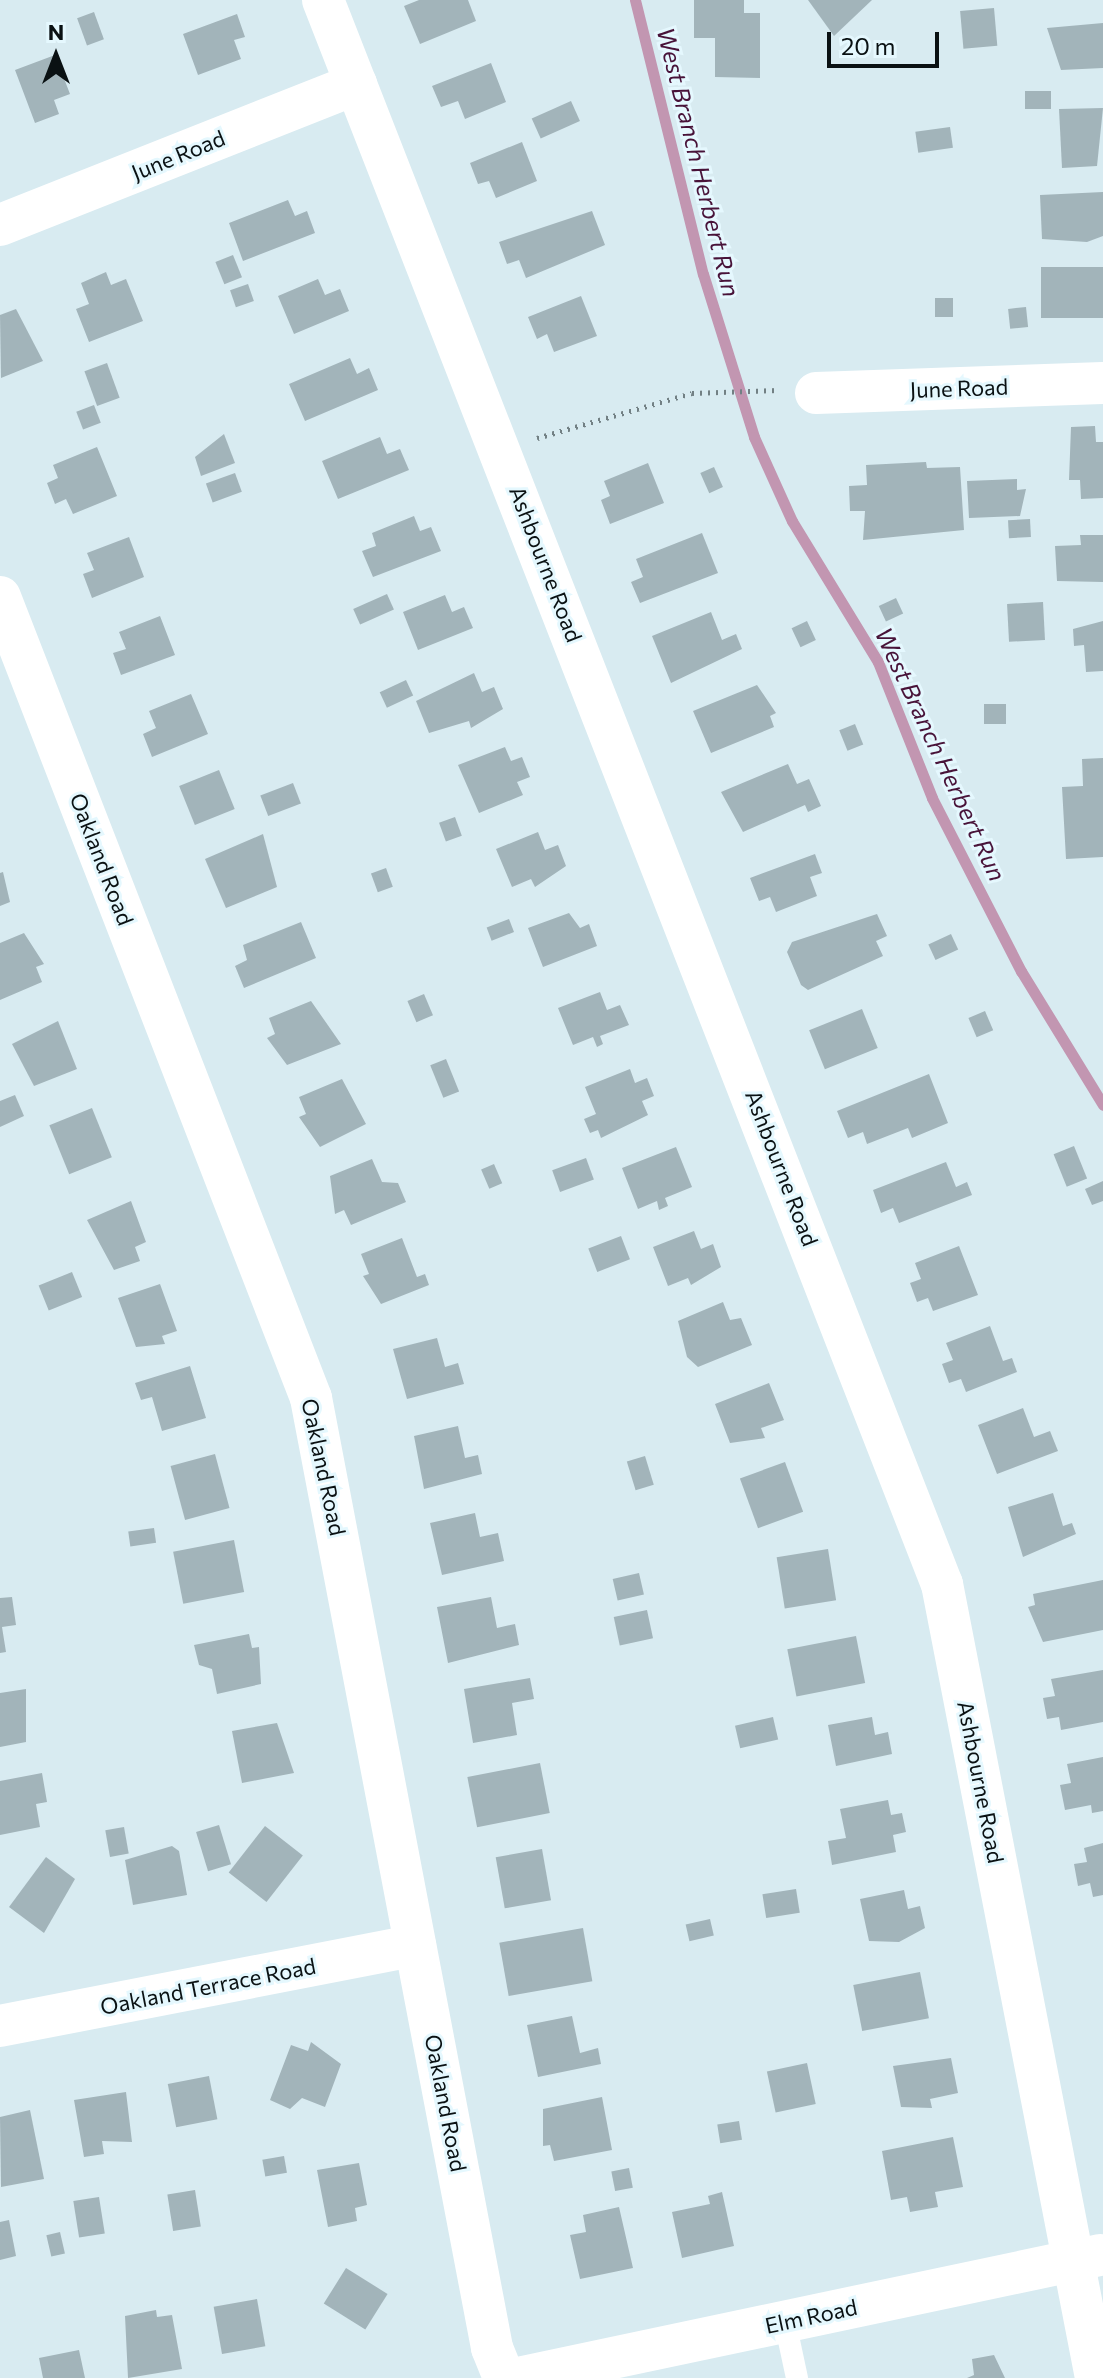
<!DOCTYPE html>
<style>
body{margin:0}
#map{position:relative;width:1103px;height:2378px;overflow:hidden;background:#d8ebf1;font-family:Commissioner,sans-serif}
div>[style]{position:absolute}
[style*='--x']{left:calc(var(--x)*1px);top:calc(var(--y)*1px);width:calc(var(--w)*1px);rotate:calc(var(--a)*1deg)}
.stream>*{height:11px;margin:-5.5px;padding:0 5.5px;transform-origin:5.5px;border-radius:5.5px;background:#c296b1}
.building>*{inset:0;background:#a2b4ba;transform-origin:0 0}
.path>*{height:5px;margin-top:-2.5px;transform-origin:0;background:repeating-linear-gradient(90deg,#728084 0 2px,transparent 0 8px)}
.lane>*{height:22px;margin:-11px;padding:0 11px;transform-origin:11px;border-radius:11px;background:#fff}
.street>*{height:42px;margin:-21px;padding:0 21px;transform-origin:21px;border-radius:21px;background:#fff}
span{translate:-50% -50%;white-space:nowrap;text-align:center;line-height:1.15;-webkit-text-stroke:6px #e5f8fe;paint-order:stroke}
.street-label{font-size:22px;color:#0a1113}
.water-label{font-size:24px;color:#481339;font-style:italic}
.north{position:absolute;left:16px;top:16px;width:80px;height:80px;-webkit-text-stroke:6px #e5f8fe;paint-order:stroke;rotate:0deg;font-size:22px;font-weight:700;line-height:32px;text-align:center;color:#0a1113}
.north::after{content:'';display:block;margin:auto;width:28px;height:36px;background:#0a1113;clip-path:polygon(50% 0,100% 100%,50% 72%,0 100%)}
.scale{position:absolute;left:827px;top:32px;width:112px;height:36px;box-sizing:border-box;border:4px solid #0a1113;border-top:0;padding-left:10px;font-size:24px;line-height:28px;white-space:nowrap;color:#0a1113;-webkit-text-stroke:6px #e5f8fe;paint-order:stroke}
</style>
<div id="map">
<div class="stream">
<i style="--x:635;--y:0;--w:282;--a:76.1"></i>
<i style="--x:703;--y:274;--w:171;--a:72.6"></i>
<i style="--x:754;--y:437;--w:92;--a:65.7"></i>
<i style="--x:792;--y:521;--w:165;--a:58.6"></i>
<i style="--x:878;--y:662;--w:146;--a:68.3"></i>
<i style="--x:932;--y:798;--w:195;--a:62.8"></i>
<i style="--x:1021;--y:971;--w:157;--a:58.5"></i>
</div>
<div class="building">
<i style="clip-path:polygon(419px 0,468px 0,476px 21px,420px 44px,404px 6px)"></i>
<i style="clip-path:polygon(694px 0,744px 0,744px 13px,760px 13px,760px 78px,715px 77px,715px 38px,694px 38px)"></i>
<i style="clip-path:polygon(808px 0,872px 0,834px 36px)"></i>
<i style="left:994px;top:8px;width:38px;height:34px;rotate:85deg"></i>
<i style="left:94px;top:12px;width:29px;height:18px;rotate:70deg"></i>
<i style="clip-path:polygon(237px 14px,245px 37px,234px 40px,241px 59px,198px 75px,183px 34px)"></i>
<i style="clip-path:polygon(1103px 23px,1103px 68px,1061px 70px,1047px 28px)"></i>
<i style="clip-path:polygon(55px 55px,70px 94px,54px 100px,59px 114px,35px 123px,15px 70px)"></i>
<i style="clip-path:polygon(491px 63px,506px 102px,465px 119px,458px 101px,441px 107px,432px 86px)"></i>
<i style="left:1025px;top:91px;width:26px;height:18px"></i>
<i style="left:571px;top:101px;width:22px;height:43px;rotate:66deg"></i>
<i style="clip-path:polygon(1103px 108px,1097px 166px,1062px 168px,1059px 109px)"></i>
<i style="left:950px;top:127px;width:21px;height:35px;rotate:82deg"></i>
<i style="clip-path:polygon(522px 142px,537px 181px,496px 198px,489px 181px,478px 184px,470px 163px)"></i>
<i style="clip-path:polygon(1103px 192px,1103px 236px,1087px 242px,1042px 239px,1040px 195px)"></i>
<i style="clip-path:polygon(288px 200px,295px 216px,307px 211px,315px 233px,243px 261px,229px 223px)"></i>
<i style="clip-path:polygon(592px 211px,605px 245px,526px 278px,519px 260px,507px 264px,499px 242px)"></i>
<i style="left:233px;top:255px;width:24px;height:19px;rotate:68deg"></i>
<i style="left:1103px;top:267px;width:51px;height:62px;rotate:90deg"></i>
<i style="clip-path:polygon(106px 272px,111px 285px,126px 279px,143px 321px,89px 342px,76px 309px,89px 304px,81px 283px)"></i>
<i style="clip-path:polygon(318px 279px,325px 295px,340px 289px,349px 311px,294px 334px,278px 296px)"></i>
<i style="left:248px;top:284px;width:18px;height:19px;rotate:71deg"></i>
<i style="clip-path:polygon(581px 296px,597px 336px,554px 352px,547px 334px,537px 339px,528px 317px)"></i>
<i style="left:953px;top:298px;width:19px;height:18px;rotate:90deg"></i>
<i style="left:1026px;top:307px;width:20px;height:18px;rotate:84deg"></i>
<i style="clip-path:polygon(16px 309px,43px 361px,1px 378px,0 315px)"></i>
<i style="clip-path:polygon(350px 358px,357px 374px,369px 368px,378px 390px,305px 421px,289px 384px)"></i>
<i style="left:107px;top:363px;width:37px;height:24px;rotate:70deg"></i>
<i style="left:94px;top:405px;width:19px;height:19px;rotate:69deg"></i>
<i style="clip-path:polygon(1095px 426px,1096px 442px,1103px 442px,1103px 498px,1081px 499px,1080px 480px,1069px 480px,1071px 427px)"></i>
<i style="clip-path:polygon(224px 434px,235px 463px,201px 476px,195px 457px)"></i>
<i style="clip-path:polygon(380px 437px,387px 454px,400px 449px,409px 470px,338px 499px,322px 461px)"></i>
<i style="clip-path:polygon(97px 447px,117px 496px,73px 514px,66px 499px,55px 504px,47px 483px,58px 478px,53px 465px)"></i>
<i style="clip-path:polygon(926px 462px,927px 468px,960px 467px,964px 530px,863px 540px,865px 511px,850px 511px,849px 486px,867px 485px,866px 465px)"></i>
<i style="clip-path:polygon(648px 463px,664px 503px,610px 524px,601px 500px,610px 496px,604px 481px)"></i>
<i style="left:714px;top:467px;width:22px;height:15px;rotate:66deg"></i>
<i style="left:235px;top:473px;width:20px;height:31px;rotate:70deg"></i>
<i style="clip-path:polygon(1017px 479px,1017px 490px,1026px 489px,1020px 516px,969px 518px,967px 481px)"></i>
<i style="clip-path:polygon(414px 516px,420px 531px,431px 527px,441px 551px,373px 577px,362px 551px,376px 546px,372px 533px)"></i>
<i style="left:1030px;top:519px;width:18px;height:22px;rotate:87deg"></i>
<i style="clip-path:polygon(702px 533px,718px 573px,640px 603px,631px 582px,643px 577px,636px 559px)"></i>
<i style="clip-path:polygon(1080px 535px,1103px 535px,1103px 582px,1057px 581px,1055px 546px,1081px 545px)"></i>
<i style="clip-path:polygon(129px 537px,144px 577px,92px 598px,83px 574px,94px 570px,87px 553px)"></i>
<i style="left:387px;top:594px;width:17px;height:37px;rotate:66deg"></i>
<i style="clip-path:polygon(445px 595px,452px 612px,464px 607px,473px 628px,418px 650px,403px 612px)"></i>
<i style="left:896px;top:598px;width:17px;height:19px;rotate:65deg"></i>
<i style="left:1043px;top:602px;width:38px;height:36px;rotate:87deg"></i>
<i style="clip-path:polygon(711px 612px,722px 640px,736px 634px,742px 649px,671px 683px,652px 636px)"></i>
<i style="clip-path:polygon(160px 616px,175px 655px,121px 675px,113px 653px,126px 649px,119px 632px)"></i>
<i style="left:807px;top:621px;width:21px;height:17px;rotate:65deg"></i>
<i style="clip-path:polygon(1103px 621px,1103px 671px,1086px 672px,1084px 645px,1074px 646px,1073px 629px)"></i>
<i style="clip-path:polygon(474px 673px,482px 692px,494px 687px,503px 709px,471px 728px,469px 721px,429px 733px,416px 701px)"></i>
<i style="left:406px;top:680px;width:17px;height:29px;rotate:65deg"></i>
<i style="clip-path:polygon(757px 685px,776px 713px,770px 716px,774px 727px,711px 753px,693px 711px)"></i>
<i style="clip-path:polygon(191px 694px,208px 734px,152px 757px,143px 734px,156px 728px,149px 711px)"></i>
<i style="left:984px;top:704px;width:22px;height:20px"></i>
<i style="left:855px;top:724px;width:22px;height:17px;rotate:68deg"></i>
<i style="clip-path:polygon(505px 747px,511px 761px,522px 757px,530px 777px,517px 782px,523px 795px,479px 813px,458px 765px)"></i>
<i style="clip-path:polygon(1103px 758px,1103px 857px,1066px 859px,1062px 787px,1083px 786px,1082px 759px)"></i>
<i style="clip-path:polygon(788px 764px,797px 784px,809px 779px,821px 806px,808px 812px,805px 805px,743px 832px,721px 792px)"></i>
<i style="left:219px;top:770px;width:42px;height:43px;rotate:68deg"></i>
<i style="left:293px;top:783px;width:22px;height:35px;rotate:69deg"></i>
<i style="left:455px;top:817px;width:20px;height:17px;rotate:70deg"></i>
<i style="clip-path:polygon(538px 832px,545px 850px,558px 845px,566px 866px,535px 887px,531px 879px,512px 887px,496px 849px)"></i>
<i style="clip-path:polygon(263px 834px,277px 887px,226px 908px,205px 859px)"></i>
<i style="clip-path:polygon(815px 854px,822px 873px,810px 877px,817px 896px,776px 912px,770px 897px,759px 901px,750px 878px)"></i>
<i style="left:386px;top:868px;width:20px;height:16px;rotate:70deg"></i>
<i style="clip-path:polygon(3px 872px,10px 902px,0 906px,0 873px)"></i>
<i style="clip-path:polygon(569px 913px,580px 928px,589px 924px,597px 946px,543px 967px,528px 928px)"></i>
<i style="clip-path:polygon(877px 914px,887px 936px,876px 941px,883px 956px,808px 990px,801px 985px,787px 952px,792px 942px)"></i>
<i style="left:509px;top:919px;width:14px;height:24px;rotate:69deg"></i>
<i style="clip-path:polygon(301px 922px,316px 958px,244px 988px,235px 966px,247px 960px,243px 945px)"></i>
<i style="clip-path:polygon(24px 933px,44px 964px,36px 967px,42px 982px,0 1000px,0 943px)"></i>
<i style="left:951px;top:934px;width:17px;height:25px;rotate:65deg"></i>
<i style="clip-path:polygon(600px 992px,607px 1010px,620px 1005px,629px 1025px,600px 1036px,603px 1044px,597px 1047px,593px 1037px,573px 1045px,558px 1008px)"></i>
<i style="left:424px;top:994px;width:23px;height:18px;rotate:67deg"></i>
<i style="clip-path:polygon(311px 1001px,341px 1044px,287px 1065px,267px 1038px,275px 1034px,269px 1018px)"></i>
<i style="left:862px;top:1009px;width:42px;height:57px;rotate:68deg"></i>
<i style="left:985px;top:1011px;width:21px;height:18px;rotate:67deg"></i>
<i style="clip-path:polygon(58px 1021px,77px 1069px,34px 1086px,12px 1044px)"></i>
<i style="left:446px;top:1059px;width:35px;height:17px;rotate:68deg"></i>
<i style="clip-path:polygon(630px 1069px,635px 1083px,647px 1078px,654px 1096px,642px 1101px,648px 1115px,601px 1138px,598px 1130px,590px 1133px,584px 1119px,596px 1114px,585px 1087px)"></i>
<i style="clip-path:polygon(929px 1074px,948px 1123px,912px 1138px,908px 1128px,867px 1144px,863px 1132px,848px 1138px,837px 1111px)"></i>
<i style="clip-path:polygon(342px 1079px,366px 1124px,320px 1147px,299px 1117px,306px 1114px,299px 1097px)"></i>
<i style="clip-path:polygon(15px 1095px,24px 1116px,0 1127px,0 1101px)"></i>
<i style="left:92px;top:1108px;width:53px;height:46px;rotate:68deg"></i>
<i style="left:1074px;top:1146px;width:35px;height:22px;rotate:68deg"></i>
<i style="clip-path:polygon(676px 1147px,692px 1187px,665px 1198px,668px 1206px,659px 1210px,657px 1201px,638px 1209px,622px 1168px)"></i>
<i style="left:586px;top:1158px;width:23px;height:36px;rotate:70deg"></i>
<i style="clip-path:polygon(372px 1159px,382px 1182px,398px 1183px,406px 1202px,351px 1225px,344px 1210px,335px 1214px,330px 1176px)"></i>
<i style="clip-path:polygon(946px 1162px,956px 1187px,967px 1182px,972px 1195px,899px 1223px,893px 1208px,881px 1213px,873px 1190px)"></i>
<i style="left:494px;top:1164px;width:21px;height:14px;rotate:67deg"></i>
<i style="clip-path:polygon(1103px 1181px,1103px 1201px,1092px 1205px,1085px 1189px)"></i>
<i style="clip-path:polygon(131px 1201px,146px 1242px,135px 1247px,140px 1261px,114px 1270px,87px 1220px)"></i>
<i style="clip-path:polygon(694px 1231px,701px 1249px,713px 1244px,721px 1267px,691px 1285px,688px 1278px,668px 1286px,653px 1247px)"></i>
<i style="left:621px;top:1236px;width:25px;height:35px;rotate:69deg"></i>
<i style="clip-path:polygon(402px 1238px,417px 1277px,425px 1274px,429px 1285px,381px 1304px,363px 1276px,369px 1274px,361px 1254px)"></i>
<i style="clip-path:polygon(959px 1246px,978px 1295px,933px 1311px,928px 1298px,917px 1302px,910px 1283px,921px 1279px,915px 1263px)"></i>
<i style="left:72px;top:1272px;width:27px;height:36px;rotate:68deg"></i>
<i style="clip-path:polygon(160px 1284px,177px 1331px,162px 1336px,165px 1344px,136px 1347px,118px 1298px)"></i>
<i style="clip-path:polygon(723px 1302px,730px 1320px,741px 1318px,752px 1345px,698px 1367px,687px 1357px,678px 1321px)"></i>
<i style="clip-path:polygon(990px 1326px,1003px 1361px,1012px 1358px,1017px 1372px,966px 1392px,961px 1379px,949px 1383px,942px 1364px,953px 1360px,946px 1343px)"></i>
<i style="clip-path:polygon(437px 1338px,445px 1367px,458px 1363px,464px 1384px,407px 1399px,393px 1349px)"></i>
<i style="clip-path:polygon(190px 1366px,206px 1418px,162px 1431px,152px 1397px,141px 1400px,135px 1383px)"></i>
<i style="clip-path:polygon(769px 1383px,784px 1420px,761px 1428px,765px 1438px,730px 1443px,715px 1404px)"></i>
<i style="clip-path:polygon(1023px 1408px,1034px 1437px,1050px 1431px,1058px 1451px,997px 1474px,978px 1425px)"></i>
<i style="clip-path:polygon(458px 1426px,465px 1458px,478px 1455px,482px 1474px,424px 1489px,414px 1436px)"></i>
<i style="left:215px;top:1454px;width:56px;height:46px;rotate:75deg"></i>
<i style="left:645px;top:1456px;width:30px;height:19px;rotate:73deg"></i>
<i style="left:785px;top:1462px;width:53px;height:48px;rotate:70deg"></i>
<i style="clip-path:polygon(1053px 1493px,1063px 1526px,1072px 1523px,1076px 1534px,1023px 1557px,1008px 1507px)"></i>
<i style="clip-path:polygon(475px 1513px,480px 1537px,498px 1533px,504px 1561px,442px 1575px,430px 1523px)"></i>
<i style="left:154px;top:1528px;width:15px;height:26px;rotate:82deg"></i>
<i style="left:234px;top:1540px;width:53px;height:62px;rotate:79deg"></i>
<i style="left:828px;top:1549px;width:52px;height:52px;rotate:81deg"></i>
<i style="left:639px;top:1573px;width:22px;height:27px;rotate:77deg"></i>
<i style="clip-path:polygon(1103px 1580px,1103px 1630px,1043px 1642px,1028px 1607px,1035px 1605px,1033px 1594px)"></i>
<i style="clip-path:polygon(12px 1597px,16px 1625px,2px 1627px,6px 1652px,0 1653px,0 1598px)"></i>
<i style="clip-path:polygon(491px 1597px,497px 1628px,515px 1624px,519px 1645px,448px 1663px,437px 1607px)"></i>
<i style="left:647px;top:1610px;width:29px;height:34px;rotate:78deg"></i>
<i style="clip-path:polygon(249px 1634px,252px 1648px,259px 1647px,261px 1684px,217px 1694px,212px 1669px,199px 1665px,194px 1645px)"></i>
<i style="left:856px;top:1636px;width:48px;height:70px;rotate:79deg"></i>
<i style="clip-path:polygon(1103px 1670px,1103px 1722px,1061px 1730px,1059px 1717px,1047px 1719px,1043px 1698px,1055px 1696px,1051px 1679px)"></i>
<i style="clip-path:polygon(530px 1678px,534px 1699px,512px 1703px,517px 1735px,473px 1743px,464px 1689px)"></i>
<i style="clip-path:polygon(26px 1689px,26px 1742px,0 1747px,0 1693px)"></i>
<i style="left:773px;top:1717px;width:23px;height:39px;rotate:77deg"></i>
<i style="clip-path:polygon(872px 1717px,875px 1735px,888px 1732px,892px 1754px,836px 1766px,828px 1725px)"></i>
<i style="clip-path:polygon(277px 1723px,294px 1773px,242px 1783px,232px 1731px)"></i>
<i style="clip-path:polygon(1103px 1757px,1103px 1811px,1092px 1813px,1091px 1805px,1065px 1810px,1060px 1785px,1071px 1783px,1067px 1764px)"></i>
<i style="left:540px;top:1763px;width:51px;height:74px;rotate:79deg"></i>
<i style="clip-path:polygon(42px 1773px,47px 1802px,36px 1804px,40px 1827px,0 1835px,0 1781px)"></i>
<i style="clip-path:polygon(888px 1800px,891px 1815px,902px 1813px,906px 1832px,893px 1835px,896px 1852px,832px 1865px,828px 1841px,846px 1838px,840px 1809px)"></i>
<i style="left:219px;top:1825px;width:41px;height:24px;rotate:73deg"></i>
<i style="left:265px;top:1826px;width:48px;height:59px;rotate:38deg"></i>
<i style="left:124px;top:1827px;width:27px;height:19px;rotate:80deg"></i>
<i style="clip-path:polygon(1103px 1843px,1103px 1895px,1093px 1897px,1090px 1883px,1078px 1886px,1074px 1864px,1087px 1862px,1084px 1848px)"></i>
<i style="clip-path:polygon(172px 1846px,179px 1851px,187px 1895px,133px 1905px,125px 1860px)"></i>
<i style="left:542px;top:1849px;width:52px;height:47px;rotate:80deg"></i>
<i style="clip-path:polygon(46px 1857px,75px 1879px,44px 1933px,9px 1907px)"></i>
<i style="left:796px;top:1889px;width:24px;height:34px;rotate:81deg"></i>
<i style="clip-path:polygon(904px 1890px,908px 1909px,920px 1906px,925px 1928px,899px 1942px,869px 1941px,860px 1899px)"></i>
<i style="left:710px;top:1919px;width:17px;height:25px;rotate:77deg"></i>
<i style="left:583px;top:1928px;width:54px;height:85px;rotate:80deg"></i>
<i style="left:920px;top:1972px;width:47px;height:68px;rotate:79deg"></i>
<i style="clip-path:polygon(572px 2016px,580px 2053px,598px 2048px,601px 2064px,538px 2077px,527px 2025px)"></i>
<i style="clip-path:polygon(311px 2042px,341px 2064px,325px 2107px,302px 2098px,290px 2109px,270px 2100px,291px 2045px,308px 2051px)"></i>
<i style="clip-path:polygon(951px 2058px,958px 2093px,930px 2099px,932px 2108px,901px 2107px,893px 2066px)"></i>
<i style="left:807px;top:2063px;width:42px;height:41px;rotate:78deg"></i>
<i style="left:209px;top:2076px;width:44px;height:42px;rotate:79deg"></i>
<i style="clip-path:polygon(126px 2092px,132px 2142px,102px 2141px,104px 2154px,84px 2157px,74px 2100px)"></i>
<i style="clip-path:polygon(602px 2097px,612px 2150px,554px 2161px,550px 2145px,543px 2146px,543px 2109px)"></i>
<i style="clip-path:polygon(30px 2110px,44px 2179px,1px 2187px,0 2117px)"></i>
<i style="left:739px;top:2121px;width:19px;height:22px;rotate:81deg"></i>
<i style="clip-path:polygon(953px 2137px,963px 2187px,935px 2192px,938px 2207px,910px 2212px,907px 2197px,891px 2200px,882px 2151px)"></i>
<i style="left:284px;top:2156px;width:17px;height:22px;rotate:80deg"></i>
<i style="clip-path:polygon(359px 2163px,367px 2205px,355px 2208px,357px 2221px,328px 2227px,317px 2170px)"></i>
<i style="left:629px;top:2168px;width:20px;height:18px;rotate:79deg"></i>
<i style="left:195px;top:2190px;width:37px;height:28px;rotate:81deg"></i>
<i style="clip-path:polygon(722px 2192px,734px 2246px,682px 2258px,672px 2212px,710px 2204px,708px 2196px)"></i>
<i style="left:99px;top:2197px;width:37px;height:26px;rotate:81deg"></i>
<i style="clip-path:polygon(619px 2207px,633px 2268px,580px 2279px,570px 2235px,586px 2232px,583px 2215px)"></i>
<i style="clip-path:polygon(9px 2220px,16px 2256px,0 2260px,0 2222px)"></i>
<i style="left:60px;top:2232px;width:22px;height:14px;rotate:77deg"></i>
<i style="left:346px;top:2268px;width:49px;height:42px;rotate:32deg"></i>
<i style="left:257px;top:2299px;width:48px;height:44px;rotate:80deg"></i>
<i style="clip-path:polygon(156px 2310px,157px 2317px,172px 2315px,182px 2369px,128px 2378px,125px 2316px)"></i>
<i style="clip-path:polygon(79px 2350px,85px 2378px,43px 2378px,39px 2358px)"></i>
<i style="clip-path:polygon(994px 2355px,1005px 2378px,967px 2378px,974px 2375px,972px 2359px)"></i>
</div>
<div class="path">
<i style="--x:537;--y:438;--w:161;--a:-16.2"></i>
<i style="--x:692;--y:393;--w:88;--a:-2"></i>
</div>
<div class="lane">
<i style="--x:785;--y:2322;--w:57;--a:77.9"></i>
</div>
<div class="street">
<i style="--x:323;--y:0;--w:1701;--a:68.66"></i>
<i style="--x:942;--y:1584;--w:809;--a:79.02"></i>
<i style="--x:0;--y:225;--w:383;--a:-21.6"></i>
<i style="--x:816;--y:393;--w:287;--a:-2"></i>
<i style="--x:0;--y:597;--w:859;--a:68.78"></i>
<i style="--x:311;--y:1398;--w:967;--a:79.21"></i>
<i style="--x:492;--y:2348;--w:32;--a:68"></i>
<i style="--x:0;--y:2026;--w:423;--a:-11"></i>
<i style="--x:518;--y:2378;--w:595;--a:-11.93"></i>
</div>
<div class="street-label">
<span style="left:178px;top:155px;rotate:-22deg">June Road</span>
<span style="left:959px;top:388px;rotate:-2deg">June Road</span>
<span style="left:546px;top:564px;rotate:69deg">Ashbourne Road</span>
<span style="left:102px;top:859px;rotate:69deg">Oakland Road</span>
<span style="left:782px;top:1168px;rotate:69deg">Ashbourne Road</span>
<span style="left:324px;top:1467px;rotate:78deg">Oakland Road</span>
<span style="left:981px;top:1782px;rotate:79deg">Ashbourne Road</span>
<span style="left:208px;top:1986px;rotate:-11deg">Oakland Terrace Road</span>
<span style="left:446px;top:2103px;rotate:79deg">Oakland Road</span>
<span style="left:811px;top:2316px;rotate:-12deg">Elm Road</span>
</div>
<div class="water-label">
<span style="left:699px;top:162px;rotate:76deg">West Branch Herbert Run</span>
<span style="left:941px;top:754px;rotate:65deg">West Branch Herbert Run</span>
</div>
<div class="north">N</div>
<div class="scale">20 m</div>
</div>
